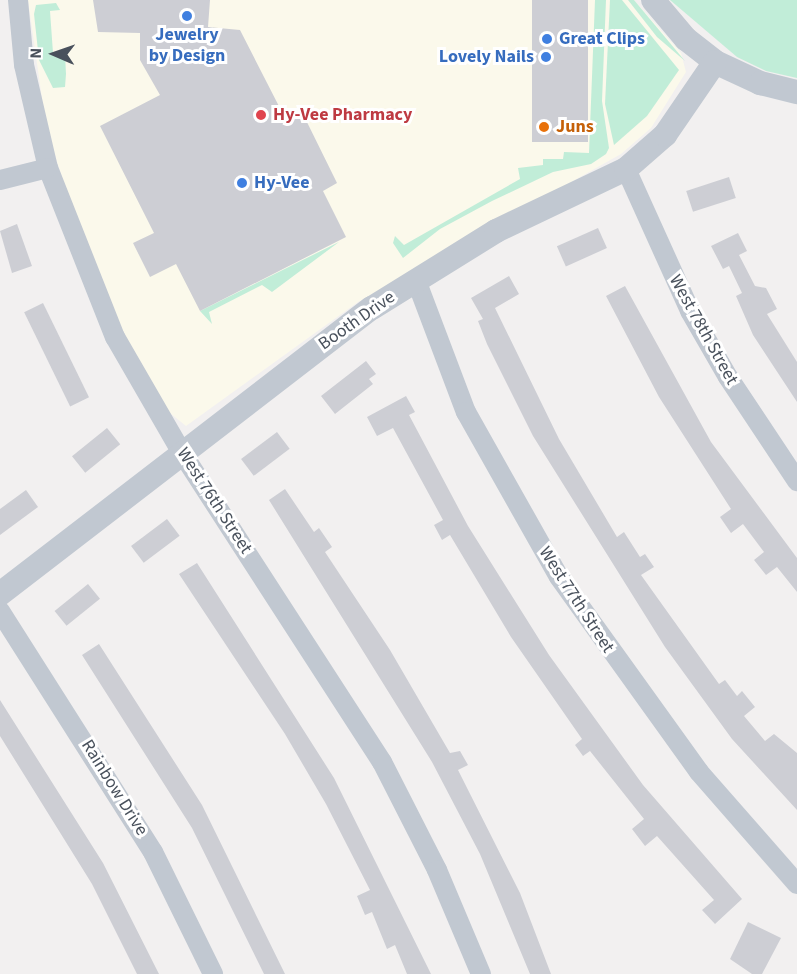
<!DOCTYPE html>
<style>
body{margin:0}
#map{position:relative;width:797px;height:974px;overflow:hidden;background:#f2f0f0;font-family:"Source Sans 3",sans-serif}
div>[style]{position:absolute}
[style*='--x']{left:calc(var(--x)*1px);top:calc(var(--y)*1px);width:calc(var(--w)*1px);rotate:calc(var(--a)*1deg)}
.commercial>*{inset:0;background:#fbf9eb}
.green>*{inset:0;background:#c1edd8}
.building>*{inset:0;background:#cdced4;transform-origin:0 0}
.minor>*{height:20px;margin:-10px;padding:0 10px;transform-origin:10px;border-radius:10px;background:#c1c8d1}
.tertiary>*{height:24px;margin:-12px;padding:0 12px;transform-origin:12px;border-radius:12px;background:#c1c8d1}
.dots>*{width:16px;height:16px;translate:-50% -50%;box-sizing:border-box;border:3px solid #fff;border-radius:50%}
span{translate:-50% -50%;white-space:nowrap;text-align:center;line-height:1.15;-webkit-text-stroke:6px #fff;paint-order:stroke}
.shop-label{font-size:18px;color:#366cbe;font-weight:700}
.left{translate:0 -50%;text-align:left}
.right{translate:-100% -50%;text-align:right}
.health-label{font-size:18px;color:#be3a42;font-weight:700}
.food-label{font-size:18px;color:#c56008;font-weight:700}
.street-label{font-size:18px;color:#49515c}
.north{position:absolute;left:24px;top:24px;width:60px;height:60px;-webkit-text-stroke:4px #fff;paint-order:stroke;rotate:272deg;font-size:16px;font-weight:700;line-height:24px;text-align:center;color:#49515c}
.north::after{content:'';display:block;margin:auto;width:21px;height:27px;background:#49515c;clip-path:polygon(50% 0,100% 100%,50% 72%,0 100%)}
</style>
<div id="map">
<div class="commercial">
<i style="clip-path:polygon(28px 0,634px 0,681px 53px,686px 72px,651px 128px,621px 154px,358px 302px,186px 426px,165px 409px,116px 318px,76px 221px,46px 127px)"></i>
</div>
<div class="green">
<i style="clip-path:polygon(595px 0,606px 0,602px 101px,609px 148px,606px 154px,591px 164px,553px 172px,492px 201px,440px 229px,403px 258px,393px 243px,395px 236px,404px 245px,520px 179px,518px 168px,543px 165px,543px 159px,563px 159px,564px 152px,589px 153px)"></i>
<i style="clip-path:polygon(610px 0,622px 0,679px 70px,647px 116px,614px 145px,605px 104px)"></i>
<i style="clip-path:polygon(628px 0,634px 0,685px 61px,657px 37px)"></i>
<i style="clip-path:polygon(670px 0,797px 0,797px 78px,766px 71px,737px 57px)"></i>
<i style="clip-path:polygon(56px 3px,60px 10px,50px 11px,53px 53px,65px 54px,66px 74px,65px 87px,53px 88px,39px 60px,34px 14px,36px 5px)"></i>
<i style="clip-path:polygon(339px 242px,272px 292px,262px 285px,209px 312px,212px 324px,200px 311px)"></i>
</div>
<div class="building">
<i style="clip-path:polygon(93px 0,210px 0,208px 27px,240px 30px,285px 118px,301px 110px,337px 183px,323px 191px,346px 237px,200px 311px,176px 264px,150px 277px,133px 243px,154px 233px,100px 126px,160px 95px,140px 60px,140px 33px,98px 32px)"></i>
<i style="left:532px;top:0;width:56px;height:142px"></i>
<i style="left:729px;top:177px;width:22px;height:45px;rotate:72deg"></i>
<i style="clip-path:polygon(17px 224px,32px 266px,12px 273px,0 231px)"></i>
<i style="left:598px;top:228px;width:22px;height:45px;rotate:66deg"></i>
<i style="clip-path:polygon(738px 233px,747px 251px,739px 255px,755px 286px,766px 288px,777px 309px,767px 314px,797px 362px,797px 402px,753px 335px,736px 296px,742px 293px,729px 266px,723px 269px,711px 246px)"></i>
<i style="clip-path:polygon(509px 276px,519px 294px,495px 308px,559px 439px,617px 537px,624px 532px,640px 557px,645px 554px,654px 567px,641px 575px,719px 684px,725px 680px,737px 696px,742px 691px,755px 707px,744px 716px,765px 741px,774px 734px,797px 753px,797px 810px,732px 739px,665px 647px,533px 436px,487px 344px,478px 321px,483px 319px,471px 298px)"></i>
<i style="clip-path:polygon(625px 286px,711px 442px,797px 558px,797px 592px,777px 567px,766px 575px,754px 560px,764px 552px,743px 524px,731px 533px,720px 517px,731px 509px,659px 397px,606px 296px)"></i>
<i style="left:43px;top:303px;width:105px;height:21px;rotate:64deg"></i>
<i style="clip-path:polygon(366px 361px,376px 374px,369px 379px,373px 384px,335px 414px,321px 396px)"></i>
<i style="clip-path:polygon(406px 396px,415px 412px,409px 415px,468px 526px,549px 655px,643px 785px,742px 899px,715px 924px,702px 910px,714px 900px,657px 836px,645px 846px,632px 829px,644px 819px,590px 751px,583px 756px,575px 745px,582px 739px,511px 637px,450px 535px,442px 540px,434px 525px,443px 520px,393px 428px,377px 436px,367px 417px)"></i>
<i style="left:107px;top:428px;width:21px;height:45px;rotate:51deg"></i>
<i style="left:277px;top:432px;width:21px;height:45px;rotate:53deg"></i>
<i style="clip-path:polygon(285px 489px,314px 532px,319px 528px,332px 547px,325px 552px,390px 650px,450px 753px,460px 751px,468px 765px,458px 770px,520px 893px,551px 974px,530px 974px,480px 854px,432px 762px,269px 500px)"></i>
<i style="clip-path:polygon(26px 490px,38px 507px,0 535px,0 509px)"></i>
<i style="left:167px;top:519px;width:21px;height:45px;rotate:53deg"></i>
<i style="clip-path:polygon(197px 563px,334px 778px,431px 974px,407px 974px,395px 945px,387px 949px,372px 912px,365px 915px,357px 896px,370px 890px,326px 804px,285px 734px,179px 574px)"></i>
<i style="left:88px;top:584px;width:19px;height:43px;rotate:51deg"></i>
<i style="clip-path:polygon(99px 644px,202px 805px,285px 974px,264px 974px,192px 828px,82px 655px)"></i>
<i style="clip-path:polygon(0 700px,103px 863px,159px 974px,137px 974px,92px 884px,0 736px)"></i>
<i style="clip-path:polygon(748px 922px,781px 938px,762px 974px,752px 974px,730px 959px)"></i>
</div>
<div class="minor">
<i style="--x:18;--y:0;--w:65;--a:84.7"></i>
<i style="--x:24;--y:65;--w:106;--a:76.9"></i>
<i style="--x:48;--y:168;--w:182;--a:68.4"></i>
<i style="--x:115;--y:337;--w:134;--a:60"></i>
<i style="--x:182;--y:453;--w:368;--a:57.1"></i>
<i style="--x:382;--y:762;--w:121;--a:63"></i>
<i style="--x:437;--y:870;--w:113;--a:67.1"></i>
<i style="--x:626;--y:169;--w:156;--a:65.7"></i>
<i style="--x:690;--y:311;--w:76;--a:60.1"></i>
<i style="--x:728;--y:377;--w:125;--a:56.4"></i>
<i style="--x:0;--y:180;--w:49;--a:-14"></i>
<i style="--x:416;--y:280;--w:141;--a:69.3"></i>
<i style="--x:466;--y:412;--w:189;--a:60.6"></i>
<i style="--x:559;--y:577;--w:240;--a:54.3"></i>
<i style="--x:699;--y:772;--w:149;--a:48.8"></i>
<i style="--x:0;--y:611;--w:285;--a:57.6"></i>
<i style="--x:153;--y:852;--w:136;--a:63.8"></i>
</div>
<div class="tertiary">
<i style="--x:653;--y:0;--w:51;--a:49.8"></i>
<i style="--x:686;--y:39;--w:37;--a:38"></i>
<i style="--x:715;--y:62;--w:50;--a:25"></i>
<i style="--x:760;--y:83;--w:38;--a:14"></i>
<i style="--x:0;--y:594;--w:469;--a:-37.6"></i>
<i style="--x:372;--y:308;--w:146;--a:-31.8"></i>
<i style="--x:496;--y:231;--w:144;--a:-25.5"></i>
<i style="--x:626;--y:169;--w:52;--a:-41.1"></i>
<i style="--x:665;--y:135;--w:88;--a:-55.6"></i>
</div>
<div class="dots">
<i style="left:187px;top:16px;background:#3f7fe0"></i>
<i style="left:547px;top:39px;background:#3f7fe0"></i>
<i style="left:546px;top:57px;background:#3f7fe0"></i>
<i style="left:261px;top:115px;background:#e0444e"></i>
<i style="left:544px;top:127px;background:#e8710a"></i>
<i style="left:242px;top:183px;background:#3f7fe0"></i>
</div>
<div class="shop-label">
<span style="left:187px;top:46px">Jewelry<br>by Design</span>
<span class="left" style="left:559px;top:39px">Great Clips</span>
<span class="right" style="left:534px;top:57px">Lovely Nails</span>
<span class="left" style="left:254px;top:183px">Hy-Vee</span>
</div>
<div class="health-label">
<span class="left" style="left:273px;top:115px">Hy-Vee Pharmacy</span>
</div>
<div class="food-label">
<span class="left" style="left:556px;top:127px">Juns</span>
</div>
<div class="street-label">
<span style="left:357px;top:321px;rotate:-35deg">Booth Drive</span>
<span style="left:703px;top:330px;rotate:61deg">West 78th Street</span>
<span style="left:214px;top:501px;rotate:57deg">West 76th Street</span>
<span style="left:576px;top:600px;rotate:57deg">West 77th Street</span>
<span style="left:114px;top:788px;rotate:58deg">Rainbow Drive</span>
</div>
<div class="north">N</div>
</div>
